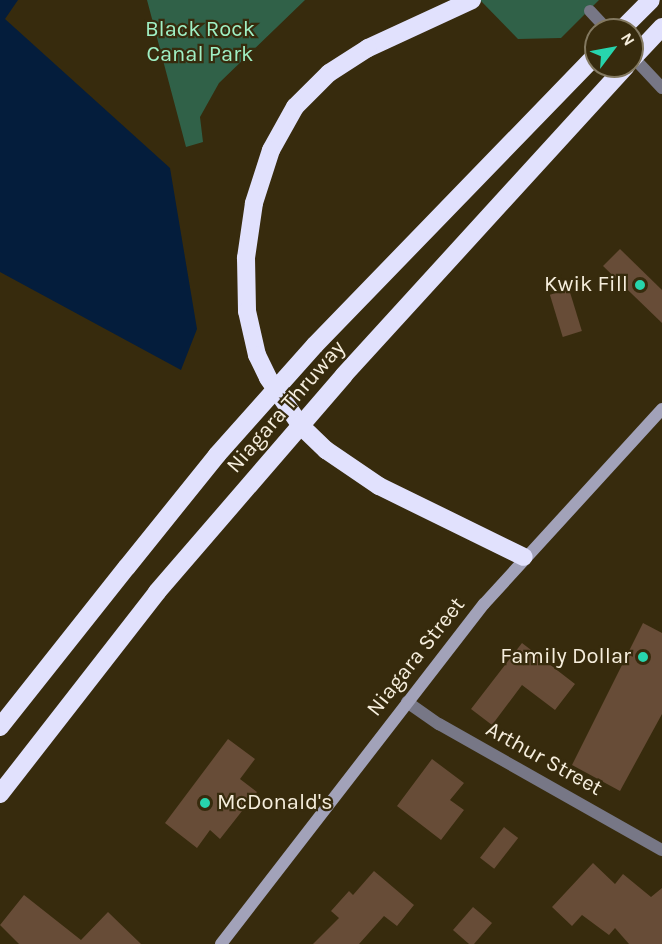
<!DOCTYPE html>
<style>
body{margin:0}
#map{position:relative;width:662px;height:944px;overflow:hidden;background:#372b0d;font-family:Karla,sans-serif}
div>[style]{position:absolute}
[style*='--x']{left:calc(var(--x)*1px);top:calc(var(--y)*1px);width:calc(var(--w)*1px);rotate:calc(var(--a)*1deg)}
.green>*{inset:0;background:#306148}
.water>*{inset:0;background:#041d3c}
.building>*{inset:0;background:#674c37;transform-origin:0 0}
.minor>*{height:12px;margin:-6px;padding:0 6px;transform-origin:6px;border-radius:6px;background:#777786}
.secondary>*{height:12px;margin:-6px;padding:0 6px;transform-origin:6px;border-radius:6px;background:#a2a2b9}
.motorway>*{height:18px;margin:-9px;padding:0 9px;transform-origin:9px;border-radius:9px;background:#e1e1fd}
.motorway-bridge>*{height:18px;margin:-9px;padding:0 9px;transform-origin:9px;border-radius:9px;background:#e1e1fd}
.dots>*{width:16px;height:16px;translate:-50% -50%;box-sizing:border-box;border:3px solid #372b0d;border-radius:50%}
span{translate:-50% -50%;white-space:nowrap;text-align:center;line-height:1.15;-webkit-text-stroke:4.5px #372b0d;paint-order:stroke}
.park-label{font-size:22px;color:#a0f0c5}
.poi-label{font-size:22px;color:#f6eedd}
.right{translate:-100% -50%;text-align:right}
.left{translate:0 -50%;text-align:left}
.street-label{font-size:22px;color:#f6eedd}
.north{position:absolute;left:584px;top:18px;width:60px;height:60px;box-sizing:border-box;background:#372b0d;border:2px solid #837960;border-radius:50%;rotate:58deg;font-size:16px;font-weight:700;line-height:24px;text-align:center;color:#f6eedd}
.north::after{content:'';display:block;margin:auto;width:21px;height:27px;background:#27d5ad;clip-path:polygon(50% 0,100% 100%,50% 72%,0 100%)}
</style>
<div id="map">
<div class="green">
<i style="clip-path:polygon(147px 0,305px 0,219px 83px,200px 117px,203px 142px,186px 147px)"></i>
<i style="clip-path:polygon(480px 0,599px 0,561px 38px,518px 39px)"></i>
</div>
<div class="water">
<i style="clip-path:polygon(0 0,18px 0,5px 19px,170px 168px,197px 329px,181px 370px,0 272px)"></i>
</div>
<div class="building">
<i style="clip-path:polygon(620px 249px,662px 290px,662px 323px,603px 266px)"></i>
<i style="left:569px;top:289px;width:44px;height:20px;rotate:73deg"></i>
<i style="clip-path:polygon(643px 623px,662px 633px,662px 714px,620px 791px,572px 765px)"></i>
<i style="clip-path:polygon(522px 643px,575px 684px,555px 710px,522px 685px,492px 725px,471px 709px)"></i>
<i style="clip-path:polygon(228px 739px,255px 759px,240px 779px,257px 792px,220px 839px,210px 830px,197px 848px,165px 823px)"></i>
<i style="clip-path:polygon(432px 759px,464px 783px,450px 800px,464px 810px,441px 840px,397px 806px)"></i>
<i style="left:504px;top:827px;width:18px;height:39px;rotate:38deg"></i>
<i style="clip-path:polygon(593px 863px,615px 884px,623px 874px,651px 897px,662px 888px,662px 944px,629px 944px,615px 928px,609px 935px,582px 915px,572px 926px,552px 907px)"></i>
<i style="clip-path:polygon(374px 871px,414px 905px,397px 926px,384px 916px,359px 944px,313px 944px,339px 918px,331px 911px,349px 891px,353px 895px)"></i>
<i style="clip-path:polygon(24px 895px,81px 940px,108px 912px,141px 944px,19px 944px,0 925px)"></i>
<i style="clip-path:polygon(473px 907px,492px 923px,474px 944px,469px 944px,453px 930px)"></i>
</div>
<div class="minor">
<i style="--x:590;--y:11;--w:26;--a:47"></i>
<i style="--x:632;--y:56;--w:44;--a:46.8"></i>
<i style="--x:407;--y:702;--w:39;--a:35"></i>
<i style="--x:439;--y:724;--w:256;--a:29.5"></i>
</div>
<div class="secondary">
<i style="--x:221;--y:944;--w:430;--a:-52.3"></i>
<i style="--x:484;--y:604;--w:264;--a:-47.6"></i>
</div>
<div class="motorway">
<i style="--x:472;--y:0;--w:115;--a:155.2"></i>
<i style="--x:368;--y:48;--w:46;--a:147.3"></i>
<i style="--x:329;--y:73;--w:48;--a:135"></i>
<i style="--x:295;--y:107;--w:49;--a:119.2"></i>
<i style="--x:271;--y:150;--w:56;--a:107.8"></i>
<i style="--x:254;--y:203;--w:56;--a:98.3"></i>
<i style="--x:246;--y:258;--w:53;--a:88.9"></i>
<i style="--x:247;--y:311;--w:45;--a:77.2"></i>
<i style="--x:257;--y:355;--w:25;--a:64"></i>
<i style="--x:268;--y:378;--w:58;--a:55.5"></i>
<i style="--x:301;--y:426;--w:35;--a:44"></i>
<i style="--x:326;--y:450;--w:64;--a:34.2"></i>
<i style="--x:379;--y:486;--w:161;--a:26.1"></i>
<i style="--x:621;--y:30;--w:42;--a:-45"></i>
<i style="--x:315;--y:345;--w:404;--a:-45.9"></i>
<i style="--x:344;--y:375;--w:418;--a:-47.6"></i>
<i style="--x:0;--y:727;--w:204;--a:-51.6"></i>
<i style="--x:0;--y:794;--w:256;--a:-52.1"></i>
</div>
<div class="motorway-bridge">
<i style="--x:632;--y:59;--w:44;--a:-46.8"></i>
<i style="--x:127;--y:567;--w:144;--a:-51.2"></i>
<i style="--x:217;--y:455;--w:147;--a:-48.3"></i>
<i style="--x:157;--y:592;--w:286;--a:-49.2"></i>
</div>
<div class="dots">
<i style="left:640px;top:285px;background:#27d5ad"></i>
<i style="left:643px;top:657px;background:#27d5ad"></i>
<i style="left:205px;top:803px;background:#27d5ad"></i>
</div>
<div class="park-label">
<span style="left:200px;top:42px">Black Rock<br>Canal Park</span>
</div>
<div class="poi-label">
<span class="right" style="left:628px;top:285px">Kwik Fill</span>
<span class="right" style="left:631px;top:657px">Family Dollar</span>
<span class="left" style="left:217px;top:803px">McDonald's</span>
</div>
<div class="street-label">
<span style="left:286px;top:407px;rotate:-49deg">Niagara Thruway</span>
<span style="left:416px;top:657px;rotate:-52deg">Niagara Street</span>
<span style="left:544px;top:759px;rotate:29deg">Arthur Street</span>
</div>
<div class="north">N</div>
</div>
